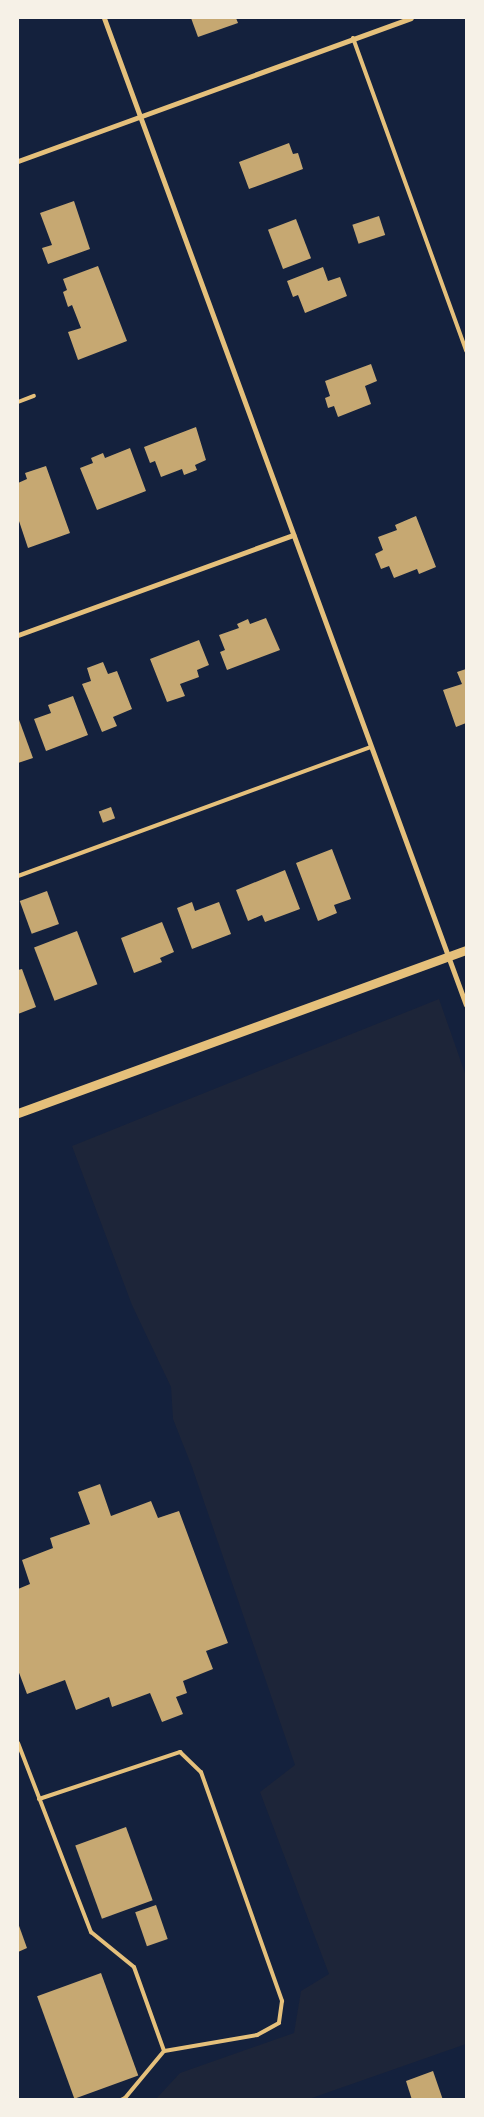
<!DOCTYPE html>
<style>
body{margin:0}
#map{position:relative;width:484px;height:2117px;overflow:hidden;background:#14213d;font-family:"Source Sans 3",sans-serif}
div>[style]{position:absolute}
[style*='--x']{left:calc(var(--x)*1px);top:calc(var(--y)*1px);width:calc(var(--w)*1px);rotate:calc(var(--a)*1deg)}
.green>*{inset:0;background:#1d2539}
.building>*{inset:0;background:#c6a872;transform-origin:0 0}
.service>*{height:4px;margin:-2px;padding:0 2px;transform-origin:2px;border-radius:2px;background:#e5c07b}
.minor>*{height:5px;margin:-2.5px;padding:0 2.5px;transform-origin:2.5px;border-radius:2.5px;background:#e5c07b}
.tertiary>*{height:9px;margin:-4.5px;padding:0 4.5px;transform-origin:4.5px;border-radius:4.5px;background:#e5c07b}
span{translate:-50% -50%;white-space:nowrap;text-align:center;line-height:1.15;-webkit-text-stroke:4px #f6f1e7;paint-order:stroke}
.frame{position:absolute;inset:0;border:19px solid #f6f1e7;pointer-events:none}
</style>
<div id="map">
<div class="green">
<i style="clip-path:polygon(439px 999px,466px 1076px,466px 2044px,309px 2099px,156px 2099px,180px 2073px,294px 2033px,301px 1991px,329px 1974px,260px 1792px,295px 1765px,192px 1467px,173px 1419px,171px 1387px,132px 1305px,72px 1146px)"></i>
</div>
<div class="building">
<i style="clip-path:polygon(191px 18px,236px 18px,238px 23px,198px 37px)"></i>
<i style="clip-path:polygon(289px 143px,293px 154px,298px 153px,303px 169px,249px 189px,239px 162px)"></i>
<i style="clip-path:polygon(74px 201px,90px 249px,48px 264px,42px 248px,52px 245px,40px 213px)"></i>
<i style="left:379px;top:216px;width:20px;height:28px;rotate:72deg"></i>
<i style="left:296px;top:219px;width:42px;height:30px;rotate:69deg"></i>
<i style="clip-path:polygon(98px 266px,127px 341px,78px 360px,68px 332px,81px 328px,72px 305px,68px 307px,63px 292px,67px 290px,63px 279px)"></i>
<i style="clip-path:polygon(323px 267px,328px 281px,340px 277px,347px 296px,305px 313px,298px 295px,293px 297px,287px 281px)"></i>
<i style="clip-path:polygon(371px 364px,377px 381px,365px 386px,371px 404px,338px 417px,334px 406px,328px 408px,325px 398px,330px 396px,325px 381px)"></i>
<i style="clip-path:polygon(196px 427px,206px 460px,195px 465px,197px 470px,184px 475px,182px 469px,161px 477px,155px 461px,150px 463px,144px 447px)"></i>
<i style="clip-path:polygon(130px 448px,146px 491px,97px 510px,80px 468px,93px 463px,91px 458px,103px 453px,105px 458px)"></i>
<i style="clip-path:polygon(46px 466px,70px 533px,28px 548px,18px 518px,18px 483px,27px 479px,25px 473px)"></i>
<i style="clip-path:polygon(416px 516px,436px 567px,419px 574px,417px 569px,394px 578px,389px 566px,381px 569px,375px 554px,383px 550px,378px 537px,397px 530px,395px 525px)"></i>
<i style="clip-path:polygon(266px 618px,280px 650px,227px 670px,220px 652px,225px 650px,219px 635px,239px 628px,237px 624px,248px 619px,250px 624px)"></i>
<i style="clip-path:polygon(199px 640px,209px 665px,197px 670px,199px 677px,180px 684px,185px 696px,167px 702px,150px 659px)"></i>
<i style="clip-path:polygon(103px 662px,108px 674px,117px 671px,132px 709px,113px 717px,117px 726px,102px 732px,82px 684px,91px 681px,87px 668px)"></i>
<i style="clip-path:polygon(466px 669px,466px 723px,456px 727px,443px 690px,462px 684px,457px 672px)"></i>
<i style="clip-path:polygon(73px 696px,88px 735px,46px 751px,34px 719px,51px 713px,48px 705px)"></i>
<i style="clip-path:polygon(18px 717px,33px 758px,18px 763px)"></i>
<i style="left:111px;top:807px;width:12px;height:13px;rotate:70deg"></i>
<i style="clip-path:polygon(332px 849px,351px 899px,334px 905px,337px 913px,318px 921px,296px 863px)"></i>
<i style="clip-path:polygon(285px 870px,300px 909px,265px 922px,262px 915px,248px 921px,236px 890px)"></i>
<i style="left:47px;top:891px;width:35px;height:29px;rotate:70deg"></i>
<i style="clip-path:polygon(192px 902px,195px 911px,219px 902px,231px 934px,192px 949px,177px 908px)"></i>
<i style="clip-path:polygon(162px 922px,174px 952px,160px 958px,162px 962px,134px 973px,121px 938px)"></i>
<i style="left:77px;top:931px;width:57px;height:46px;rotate:69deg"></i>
<i style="clip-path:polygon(22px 969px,36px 1007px,18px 1014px,18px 970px)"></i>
<i style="clip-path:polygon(100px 1484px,111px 1516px,151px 1501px,158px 1518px,179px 1511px,228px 1643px,206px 1651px,213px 1669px,183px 1681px,187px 1693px,176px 1697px,183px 1714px,162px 1722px,150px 1693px,112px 1707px,109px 1697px,76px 1710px,65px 1680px,27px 1694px,18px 1670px,18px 1589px,30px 1584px,22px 1560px,53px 1548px,50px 1538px,90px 1524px,78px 1492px)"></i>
<i style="left:126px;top:1827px;width:78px;height:54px;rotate:70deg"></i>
<i style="left:156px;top:1905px;width:36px;height:22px;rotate:71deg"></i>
<i style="clip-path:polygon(18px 1923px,27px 1948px,18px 1952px)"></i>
<i style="left:101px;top:1973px;width:109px;height:68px;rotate:70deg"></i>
<i style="clip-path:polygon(433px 2071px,443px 2100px,412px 2100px,406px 2081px)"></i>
</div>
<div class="service">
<i style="--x:353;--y:38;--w:333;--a:70.1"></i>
<i style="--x:18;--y:402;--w:17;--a:-21"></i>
<i style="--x:18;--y:876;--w:376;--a:-20.1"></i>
<i style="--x:18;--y:1743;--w:203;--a:68.9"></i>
<i style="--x:91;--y:1932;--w:55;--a:39.1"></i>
<i style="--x:134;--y:1967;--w:89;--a:70.3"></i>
<i style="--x:164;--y:2051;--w:61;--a:129.7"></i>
<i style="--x:125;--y:2098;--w:4;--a:153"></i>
<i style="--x:39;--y:1799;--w:149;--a:-18.4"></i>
<i style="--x:180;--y:1752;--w:29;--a:44"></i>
<i style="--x:201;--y:1772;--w:243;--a:70.5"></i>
<i style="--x:282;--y:2001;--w:22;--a:98"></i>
<i style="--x:279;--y:2023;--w:25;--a:151"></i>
<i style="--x:257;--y:2035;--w:94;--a:170.2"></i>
</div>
<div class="minor">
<i style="--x:104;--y:18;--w:1051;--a:69.86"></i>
<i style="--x:18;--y:161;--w:418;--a:-20"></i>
<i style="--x:18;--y:635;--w:293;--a:-20"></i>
</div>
<div class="tertiary">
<i style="--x:18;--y:1113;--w:477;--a:-20"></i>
</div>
<div class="frame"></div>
</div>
